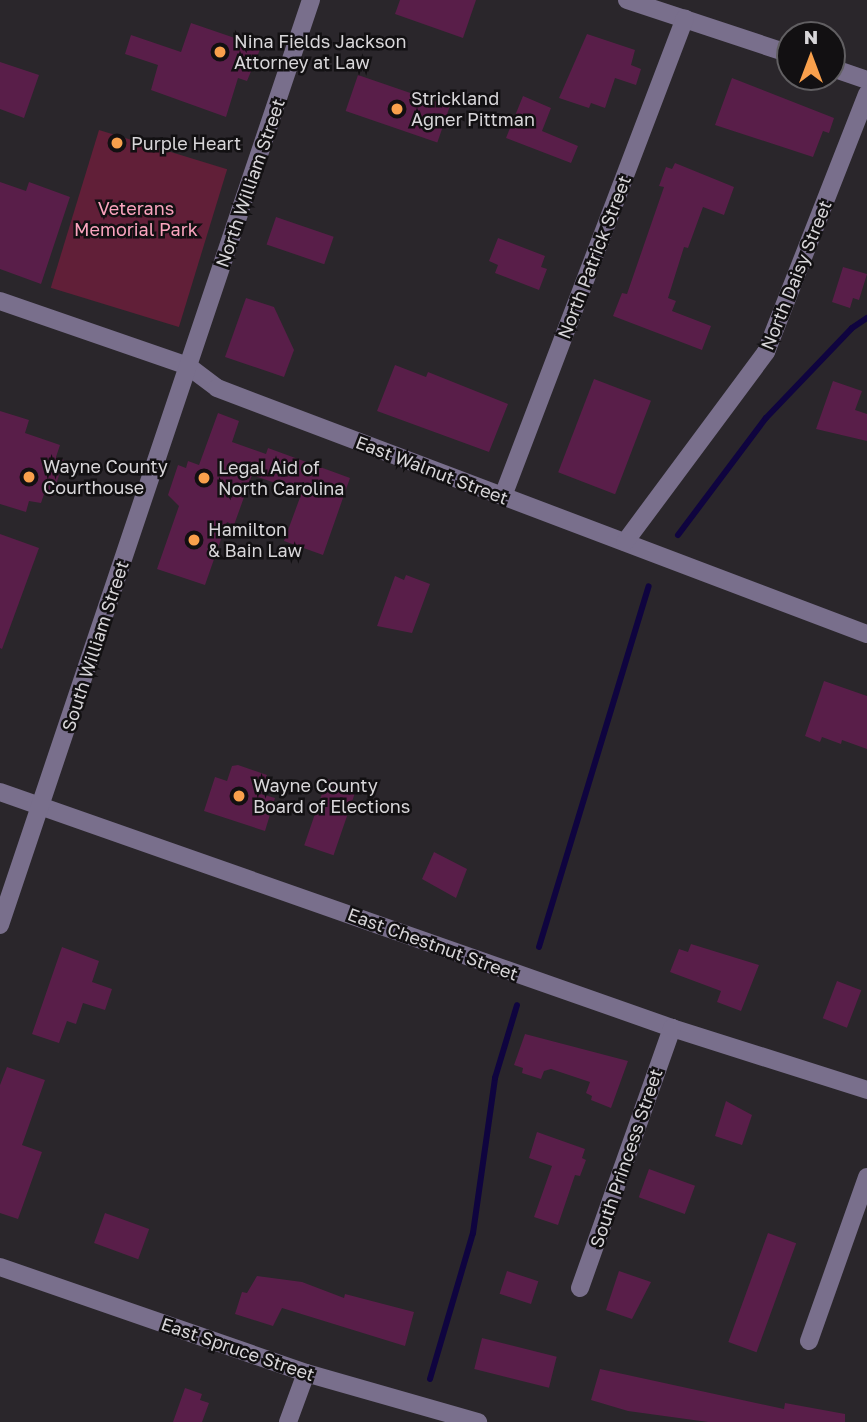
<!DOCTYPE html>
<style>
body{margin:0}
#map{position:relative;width:867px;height:1422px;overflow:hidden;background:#2a262b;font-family:"Golos Text",sans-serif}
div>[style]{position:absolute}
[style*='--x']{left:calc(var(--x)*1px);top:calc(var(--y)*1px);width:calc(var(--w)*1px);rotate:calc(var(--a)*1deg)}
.green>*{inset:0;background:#611f38;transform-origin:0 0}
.stream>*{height:6px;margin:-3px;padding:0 3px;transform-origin:3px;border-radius:3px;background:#0f043f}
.building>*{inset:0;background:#591e49;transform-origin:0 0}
.minor>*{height:18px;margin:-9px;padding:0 9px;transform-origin:9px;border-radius:9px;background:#796f8c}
.dots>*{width:19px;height:19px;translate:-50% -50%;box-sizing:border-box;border:4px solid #121012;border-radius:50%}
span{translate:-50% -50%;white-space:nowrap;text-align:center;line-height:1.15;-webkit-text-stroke:5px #121012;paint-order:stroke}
.poi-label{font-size:18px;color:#d8d6d9}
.left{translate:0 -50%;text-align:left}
.street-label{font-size:18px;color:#d8d6d9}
.park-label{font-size:18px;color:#faa4be}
.north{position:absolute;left:776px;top:21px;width:70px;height:70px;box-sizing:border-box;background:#121012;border:2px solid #615f62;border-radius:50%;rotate:0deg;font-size:19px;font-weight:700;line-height:28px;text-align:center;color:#d8d6d9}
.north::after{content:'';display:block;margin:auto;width:24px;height:32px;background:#f9a04c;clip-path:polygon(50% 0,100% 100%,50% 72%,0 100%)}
</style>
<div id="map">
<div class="green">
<i style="left:99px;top:130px;width:134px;height:165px;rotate:17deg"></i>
</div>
<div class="stream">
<i style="--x:678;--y:535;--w:146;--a:-53.1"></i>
<i style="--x:766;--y:418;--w:124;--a:-46.3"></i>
<i style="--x:852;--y:328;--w:18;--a:-34"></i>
<i style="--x:539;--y:947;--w:377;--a:-73.1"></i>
<i style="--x:430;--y:1379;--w:152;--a:-73.6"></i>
<i style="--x:473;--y:1233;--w:157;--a:-81.9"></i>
<i style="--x:495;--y:1078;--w:76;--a:-73.2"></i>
</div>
<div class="building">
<i style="clip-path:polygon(400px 0,476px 0,463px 38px,395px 14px)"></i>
<i style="clip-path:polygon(191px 23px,261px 47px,247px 81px,238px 78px,226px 117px,151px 90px,158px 65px,125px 54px,131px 35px,181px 52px)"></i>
<i style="clip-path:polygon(587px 34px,635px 50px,631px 65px,641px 69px,636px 85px,615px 78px,605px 108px,591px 103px,589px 108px,559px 98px)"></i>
<i style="clip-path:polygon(0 62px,39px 75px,24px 118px,0 109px)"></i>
<i style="left:358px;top:75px;width:97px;height:38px;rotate:19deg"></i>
<i style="clip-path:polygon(732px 78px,834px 118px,829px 133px,823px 131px,813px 157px,715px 125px)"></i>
<i style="clip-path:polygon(523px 96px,551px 108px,542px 131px,578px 146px,571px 163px,506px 138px)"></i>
<i style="clip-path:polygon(675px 163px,734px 187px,724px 215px,703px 207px,688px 248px,684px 247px,668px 298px,676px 301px,672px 311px,711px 326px,702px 350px,613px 316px,622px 293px,627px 294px,664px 187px,659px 186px,666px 167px,672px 169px)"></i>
<i style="clip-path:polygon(0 182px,26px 191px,29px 182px,70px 197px,41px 284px,0 269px)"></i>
<i style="left:276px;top:217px;width:61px;height:29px;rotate:19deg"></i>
<i style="clip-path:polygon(498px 238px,545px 256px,541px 267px,547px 269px,539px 290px,495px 273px,498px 265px,489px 261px)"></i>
<i style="clip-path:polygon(843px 267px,867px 274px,859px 300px,853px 298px,850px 308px,832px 302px)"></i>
<i style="clip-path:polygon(246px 298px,274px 307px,294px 350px,284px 377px,225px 357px)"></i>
<i style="clip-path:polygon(395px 365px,426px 377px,428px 372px,508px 404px,489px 452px,377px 411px)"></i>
<i style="left:594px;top:379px;width:61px;height:100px;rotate:21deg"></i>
<i style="clip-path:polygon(833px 381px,862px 391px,855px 410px,867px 414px,867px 441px,816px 429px)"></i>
<i style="clip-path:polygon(0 411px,29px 420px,25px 433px,60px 445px,56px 457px,64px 460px,52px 497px,44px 494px,41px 503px,29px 501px,26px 512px,0 504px)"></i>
<i style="clip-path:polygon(218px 413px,239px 421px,232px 442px,266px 454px,268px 448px,350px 478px,323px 555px,284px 541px,302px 492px,252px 475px,234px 525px,227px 522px,205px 585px,157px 569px,179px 506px,168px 495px,178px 465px,186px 468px,188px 461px,199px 465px)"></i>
<i style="clip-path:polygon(0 534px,39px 548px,2px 649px,0 648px)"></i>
<i style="clip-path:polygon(406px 575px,430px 584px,412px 633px,377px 626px,395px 576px,404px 580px)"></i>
<i style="clip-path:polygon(824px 681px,867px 696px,867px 749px,842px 740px,841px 744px,822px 737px,820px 742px,805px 736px)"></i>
<i style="clip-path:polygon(238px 765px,267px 775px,261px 794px,275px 798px,265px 831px,204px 811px,215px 777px,227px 781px,232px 766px)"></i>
<i style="left:327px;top:779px;width:31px;height:70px;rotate:19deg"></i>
<i style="clip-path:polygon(434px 852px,467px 869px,456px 898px,422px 879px)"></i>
<i style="clip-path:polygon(691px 944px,759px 965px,741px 1011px,717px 1002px,721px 991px,670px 972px,679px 949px,688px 952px)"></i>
<i style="clip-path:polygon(62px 947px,99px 961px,92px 982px,112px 989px,105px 1010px,83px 1003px,76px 1024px,67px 1021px,59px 1043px,32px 1034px)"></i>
<i style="left:837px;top:981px;width:26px;height:40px;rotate:21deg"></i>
<i style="clip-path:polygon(525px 1034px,628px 1061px,611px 1108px,591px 1100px,592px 1096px,586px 1093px,590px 1082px,551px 1069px,544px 1071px,541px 1079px,522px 1073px,523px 1068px,514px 1065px)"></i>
<i style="clip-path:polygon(7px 1067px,45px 1080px,22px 1145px,42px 1152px,18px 1219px,0 1213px,0 1085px)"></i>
<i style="clip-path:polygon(726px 1101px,752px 1115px,742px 1145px,715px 1136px)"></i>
<i style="clip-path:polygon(537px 1132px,585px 1149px,582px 1158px,586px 1160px,580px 1176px,575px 1175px,558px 1225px,534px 1217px,552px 1166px,529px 1158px)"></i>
<i style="left:649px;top:1169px;width:49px;height:30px;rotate:20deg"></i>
<i style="left:105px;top:1213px;width:47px;height:32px;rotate:20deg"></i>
<i style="left:768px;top:1233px;width:30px;height:116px;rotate:20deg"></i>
<i style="left:507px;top:1271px;width:33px;height:24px;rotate:18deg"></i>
<i style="clip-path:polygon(619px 1271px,651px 1282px,632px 1319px,606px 1310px)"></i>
<i style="clip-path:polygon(257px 1276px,302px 1282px,344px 1298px,345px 1294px,414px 1312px,405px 1346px,282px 1308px,273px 1326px,235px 1314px,242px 1292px,247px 1293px)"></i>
<i style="left:482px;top:1338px;width:77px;height:32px;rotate:14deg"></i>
<i style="clip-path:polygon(600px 1369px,784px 1409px,785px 1403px,845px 1414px,845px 1422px,708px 1422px,628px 1411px,591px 1400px)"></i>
<i style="clip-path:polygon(185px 1388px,202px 1394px,200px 1400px,209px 1403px,202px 1422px,173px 1422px)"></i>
</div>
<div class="minor">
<i style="--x:627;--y:0;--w:172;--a:18.3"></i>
<i style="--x:832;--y:68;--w:37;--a:19"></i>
<i style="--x:0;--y:301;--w:199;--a:19.1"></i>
<i style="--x:188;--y:366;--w:36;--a:37"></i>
<i style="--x:217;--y:388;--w:695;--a:20.73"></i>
<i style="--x:503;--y:496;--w:511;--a:-69.16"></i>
<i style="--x:625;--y:542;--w:237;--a:-53.4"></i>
<i style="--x:766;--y:352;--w:277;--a:-68.6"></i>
<i style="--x:0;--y:792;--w:712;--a:19.35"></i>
<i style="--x:672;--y:1028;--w:205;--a:17.6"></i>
<i style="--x:0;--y:925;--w:976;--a:-71.42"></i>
<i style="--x:0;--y:1267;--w:324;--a:19.1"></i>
<i style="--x:306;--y:1373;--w:179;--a:15.9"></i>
<i style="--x:580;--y:1288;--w:276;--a:-70.5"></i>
<i style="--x:809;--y:1341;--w:174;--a:-70.5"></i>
<i style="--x:288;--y:1422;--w:52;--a:-69.8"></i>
</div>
<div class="dots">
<i style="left:220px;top:52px;background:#f9a04c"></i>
<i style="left:397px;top:109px;background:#f9a04c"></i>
<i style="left:117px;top:143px;background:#f9a04c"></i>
<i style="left:29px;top:477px;background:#f9a04c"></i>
<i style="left:204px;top:478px;background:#f9a04c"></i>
<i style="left:194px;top:540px;background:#f9a04c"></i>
<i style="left:239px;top:796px;background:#f9a04c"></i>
</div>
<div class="poi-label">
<span class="left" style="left:234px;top:52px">Nina Fields Jackson<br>Attorney at Law</span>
<span class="left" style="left:411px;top:109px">Strickland<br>Agner Pittman</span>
<span class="left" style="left:131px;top:143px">Purple Heart</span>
<span class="left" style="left:43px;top:477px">Wayne County<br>Courthouse</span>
<span class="left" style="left:218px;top:478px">Legal Aid of<br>North Carolina</span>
<span class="left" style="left:208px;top:540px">Hamilton<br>&amp; Bain Law</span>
<span class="left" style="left:253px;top:796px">Wayne County<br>Board of Elections</span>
</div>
<div class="street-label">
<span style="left:250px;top:183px;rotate:-71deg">North William Street</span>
<span style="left:594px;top:257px;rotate:-69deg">North Patrick Street</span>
<span style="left:796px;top:275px;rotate:-68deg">North Daisy Street</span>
<span style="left:432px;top:470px;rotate:21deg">East Walnut Street</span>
<span style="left:95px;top:646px;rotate:-72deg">South William Street</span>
<span style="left:433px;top:944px;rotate:20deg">East Chestnut Street</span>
<span style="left:626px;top:1158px;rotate:-71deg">South Princess Street</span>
<span style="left:238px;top:1349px;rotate:19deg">East Spruce Street</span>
</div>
<div class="park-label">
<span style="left:136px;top:219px">Veterans<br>Memorial Park</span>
</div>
<div class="north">N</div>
</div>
